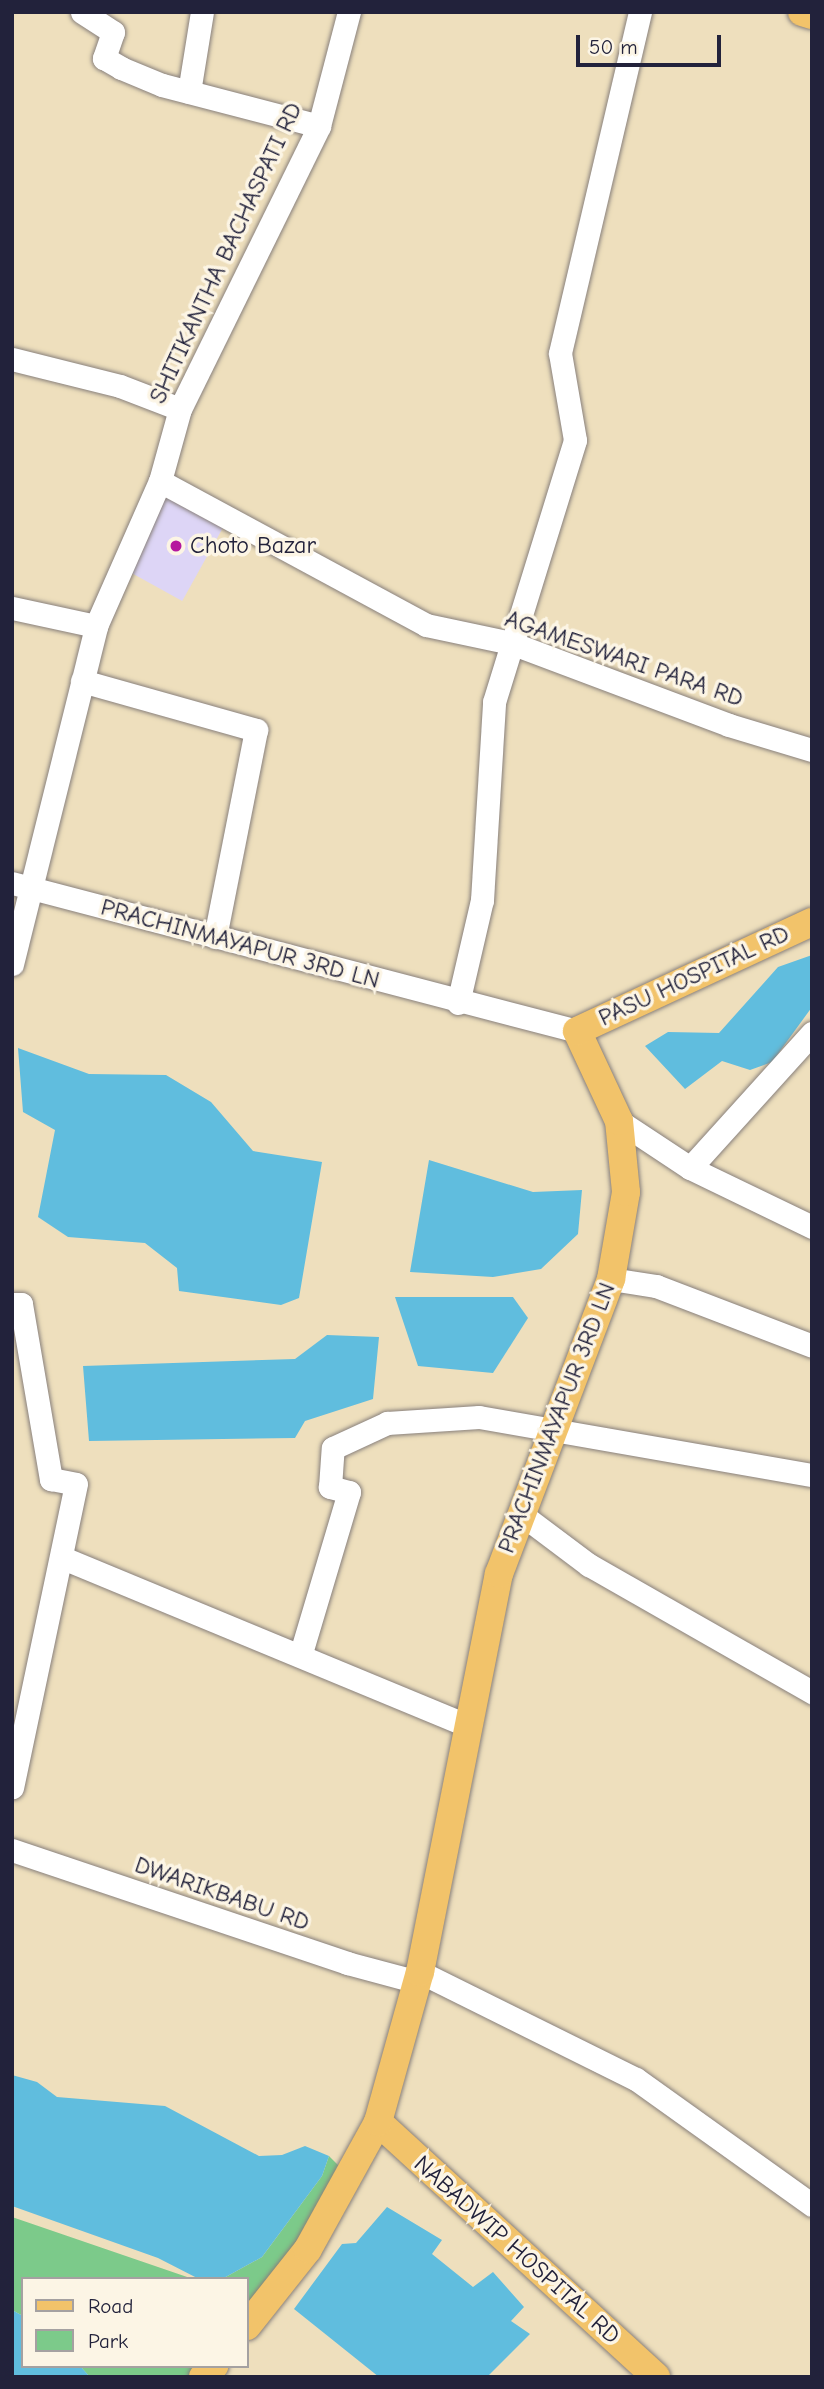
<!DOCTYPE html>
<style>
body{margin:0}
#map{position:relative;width:824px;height:2389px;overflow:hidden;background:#eedfbd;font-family:"Comic Neue",sans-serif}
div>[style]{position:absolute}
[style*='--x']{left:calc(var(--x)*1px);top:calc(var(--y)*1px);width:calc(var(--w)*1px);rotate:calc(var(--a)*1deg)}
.built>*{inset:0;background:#ddd5f6;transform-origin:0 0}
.green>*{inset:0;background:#7cca8a}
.water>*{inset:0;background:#60bdde}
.roads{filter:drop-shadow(0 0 2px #88807c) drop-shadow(0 0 2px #88807c)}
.minor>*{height:23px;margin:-11.5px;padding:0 11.5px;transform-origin:11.5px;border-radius:11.5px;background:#fff}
.major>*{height:28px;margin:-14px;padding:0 14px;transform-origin:14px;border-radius:14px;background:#f2c36a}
.dots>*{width:19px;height:19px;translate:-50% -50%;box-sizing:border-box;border:4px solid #fcf5e5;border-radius:50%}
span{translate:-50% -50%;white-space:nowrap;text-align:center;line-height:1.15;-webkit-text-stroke:7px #fcf5e5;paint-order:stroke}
.street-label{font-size:24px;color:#22223b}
.poi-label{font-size:24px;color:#22223b}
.left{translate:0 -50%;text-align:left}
.frame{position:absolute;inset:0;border:14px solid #22223b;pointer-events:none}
.legend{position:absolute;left:21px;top:2277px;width:228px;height:91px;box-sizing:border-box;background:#fcf5e5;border:2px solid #a5a1a1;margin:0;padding:9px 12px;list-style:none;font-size:21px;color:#22223b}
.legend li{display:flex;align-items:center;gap:14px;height:35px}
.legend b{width:35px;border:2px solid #a5a1a1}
.scale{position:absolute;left:576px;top:35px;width:145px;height:32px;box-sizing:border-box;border:4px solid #22223b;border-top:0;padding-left:9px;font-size:21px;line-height:24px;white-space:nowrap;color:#22223b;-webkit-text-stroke:5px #fcf5e5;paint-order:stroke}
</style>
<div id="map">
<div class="built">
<i style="left:162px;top:487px;width:73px;height:90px;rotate:29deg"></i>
</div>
<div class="green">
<i style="clip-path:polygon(329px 2156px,343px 2170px,302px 2245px,247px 2313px,247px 2279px,222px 2279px,262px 2257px,322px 2176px)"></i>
<i style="clip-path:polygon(12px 2217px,193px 2279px,23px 2279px,23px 2316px,12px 2310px)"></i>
<i style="clip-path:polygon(80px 2366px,204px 2366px,192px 2377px,90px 2377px)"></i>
</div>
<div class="water">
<i style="clip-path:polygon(812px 955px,812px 1007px,772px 1062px,750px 1070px,722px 1061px,685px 1089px,645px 1046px,668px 1032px,719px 1033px,778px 967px)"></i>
<i style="clip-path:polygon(18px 1048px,89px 1074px,166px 1075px,211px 1102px,253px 1151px,322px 1162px,299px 1298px,281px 1305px,179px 1291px,177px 1268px,145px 1243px,68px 1237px,38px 1217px,55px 1130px,23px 1112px)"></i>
<i style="clip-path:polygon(429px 1160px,533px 1192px,582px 1190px,578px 1234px,541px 1269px,493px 1277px,410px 1272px)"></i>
<i style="clip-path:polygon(395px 1297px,513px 1297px,528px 1318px,493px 1373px,418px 1366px)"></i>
<i style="clip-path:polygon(327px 1335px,379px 1337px,373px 1399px,305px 1421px,295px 1438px,89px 1441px,83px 1366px,295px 1359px)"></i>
<i style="clip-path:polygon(12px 2075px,37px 2082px,57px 2097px,165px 2106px,259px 2156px,282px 2155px,305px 2146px,329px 2156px,322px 2176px,262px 2257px,222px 2279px,199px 2279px,158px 2258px,12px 2206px)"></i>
<i style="clip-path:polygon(387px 2207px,442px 2240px,432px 2254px,473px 2287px,493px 2272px,524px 2307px,511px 2321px,530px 2334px,487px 2377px,379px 2377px,294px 2309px,342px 2244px,356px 2243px)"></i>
<i style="clip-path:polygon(12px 2310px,23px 2316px,23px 2366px,80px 2366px,90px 2377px,12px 2377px)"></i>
</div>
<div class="roads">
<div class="minor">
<i style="--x:82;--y:12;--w:37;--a:33"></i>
<i style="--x:113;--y:32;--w:28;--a:109"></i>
<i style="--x:104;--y:58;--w:20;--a:30"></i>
<i style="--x:121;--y:68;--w:44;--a:22.5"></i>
<i style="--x:162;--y:85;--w:162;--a:14.6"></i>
<i style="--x:189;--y:92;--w:81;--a:-80.8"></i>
<i style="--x:12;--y:359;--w:111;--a:14"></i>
<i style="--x:120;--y:386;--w:64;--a:21"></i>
<i style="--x:160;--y:481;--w:302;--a:28.4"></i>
<i style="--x:426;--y:625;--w:87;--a:12"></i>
<i style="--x:511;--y:643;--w:233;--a:20.6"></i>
<i style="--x:729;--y:725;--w:87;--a:16.8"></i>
<i style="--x:12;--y:608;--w:86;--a:12.1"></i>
<i style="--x:82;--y:681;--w:181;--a:15.7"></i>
<i style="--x:256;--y:730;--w:211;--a:101.2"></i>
<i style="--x:12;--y:883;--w:584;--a:14.68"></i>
<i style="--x:12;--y:964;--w:348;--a:-76"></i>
<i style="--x:96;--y:626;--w:158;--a:-66.2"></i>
<i style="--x:160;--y:481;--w:75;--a:-74.5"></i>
<i style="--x:180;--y:409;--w:315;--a:-63.8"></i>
<i style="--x:319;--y:126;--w:118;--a:-75.3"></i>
<i style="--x:458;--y:1003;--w:106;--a:-76.9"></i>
<i style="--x:482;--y:900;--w:198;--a:-86.5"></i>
<i style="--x:494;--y:702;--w:274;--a:-72.8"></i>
<i style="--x:575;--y:440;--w:88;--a:-99.8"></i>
<i style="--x:560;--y:353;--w:350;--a:-76.8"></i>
<i style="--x:619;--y:1121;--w:85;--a:33.5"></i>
<i style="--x:690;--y:1168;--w:136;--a:25.8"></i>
<i style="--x:690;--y:1168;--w:182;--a:-47.9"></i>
<i style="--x:611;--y:1279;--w:46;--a:8.8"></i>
<i style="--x:656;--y:1286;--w:167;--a:21"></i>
<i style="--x:12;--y:1304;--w:9;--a:0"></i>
<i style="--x:21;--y:1304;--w:178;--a:80.3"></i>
<i style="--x:51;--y:1479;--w:25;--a:11"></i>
<i style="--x:76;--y:1484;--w:310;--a:101.9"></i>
<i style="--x:521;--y:1514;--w:85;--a:36.9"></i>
<i style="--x:589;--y:1565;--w:257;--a:29.7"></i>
<i style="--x:63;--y:1558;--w:439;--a:22.5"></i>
<i style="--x:301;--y:1653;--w:168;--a:-73.4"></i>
<i style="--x:349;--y:1492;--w:20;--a:-165"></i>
<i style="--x:330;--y:1487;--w:39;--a:-86"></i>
<i style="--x:333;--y:1448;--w:60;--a:-24.8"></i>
<i style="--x:387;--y:1423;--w:92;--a:-3.7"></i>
<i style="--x:479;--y:1417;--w:338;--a:9.9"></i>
<i style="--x:12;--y:1850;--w:354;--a:18.6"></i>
<i style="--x:347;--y:1963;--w:73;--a:15"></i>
<i style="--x:420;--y:1972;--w:241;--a:26.4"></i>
<i style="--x:636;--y:2079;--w:216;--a:35.6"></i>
</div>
<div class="major">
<i style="--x:802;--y:12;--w:10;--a:17"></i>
<i style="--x:378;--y:2122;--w:377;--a:42.5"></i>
<i style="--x:247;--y:2326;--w:98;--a:-51.6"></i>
<i style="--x:308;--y:2249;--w:145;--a:-61.1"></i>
<i style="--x:378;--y:2122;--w:156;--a:-74.4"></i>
<i style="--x:420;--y:1972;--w:406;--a:-78.8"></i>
<i style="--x:499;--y:1574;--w:316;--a:-69.2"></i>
<i style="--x:611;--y:1279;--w:88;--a:-80.2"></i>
<i style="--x:626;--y:1192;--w:71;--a:-95.6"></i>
<i style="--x:619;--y:1121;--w:99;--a:-115"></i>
<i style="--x:577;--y:1031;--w:259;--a:-24.9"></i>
<i style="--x:203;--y:2377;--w:16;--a:-45"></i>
</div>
</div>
<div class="dots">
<i style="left:176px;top:546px;background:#b5179e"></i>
</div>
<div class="street-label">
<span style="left:226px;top:253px;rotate:-65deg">SHITIKANTHA BACHASPATI RD</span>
<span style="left:624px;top:659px;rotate:19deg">AGAMESWARI PARA RD</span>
<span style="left:240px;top:944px;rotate:15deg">PRACHINMAYAPUR 3RD LN</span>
<span style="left:694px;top:976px;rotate:-25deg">PASU HOSPITAL RD</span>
<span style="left:557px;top:1418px;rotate:-69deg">PRACHINMAYAPUR 3RD LN</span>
<span style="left:222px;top:1894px;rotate:19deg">DWARIKBABU RD</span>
<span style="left:517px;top:2250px;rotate:42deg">NABADWIP HOSPITAL RD</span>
</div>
<div class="poi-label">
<span class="left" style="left:190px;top:546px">Choto Bazar</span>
</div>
<div class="frame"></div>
<ul class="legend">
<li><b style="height:9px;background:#f2c36a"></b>Road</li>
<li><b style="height:19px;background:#7cca8a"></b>Park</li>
</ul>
<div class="scale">50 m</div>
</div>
